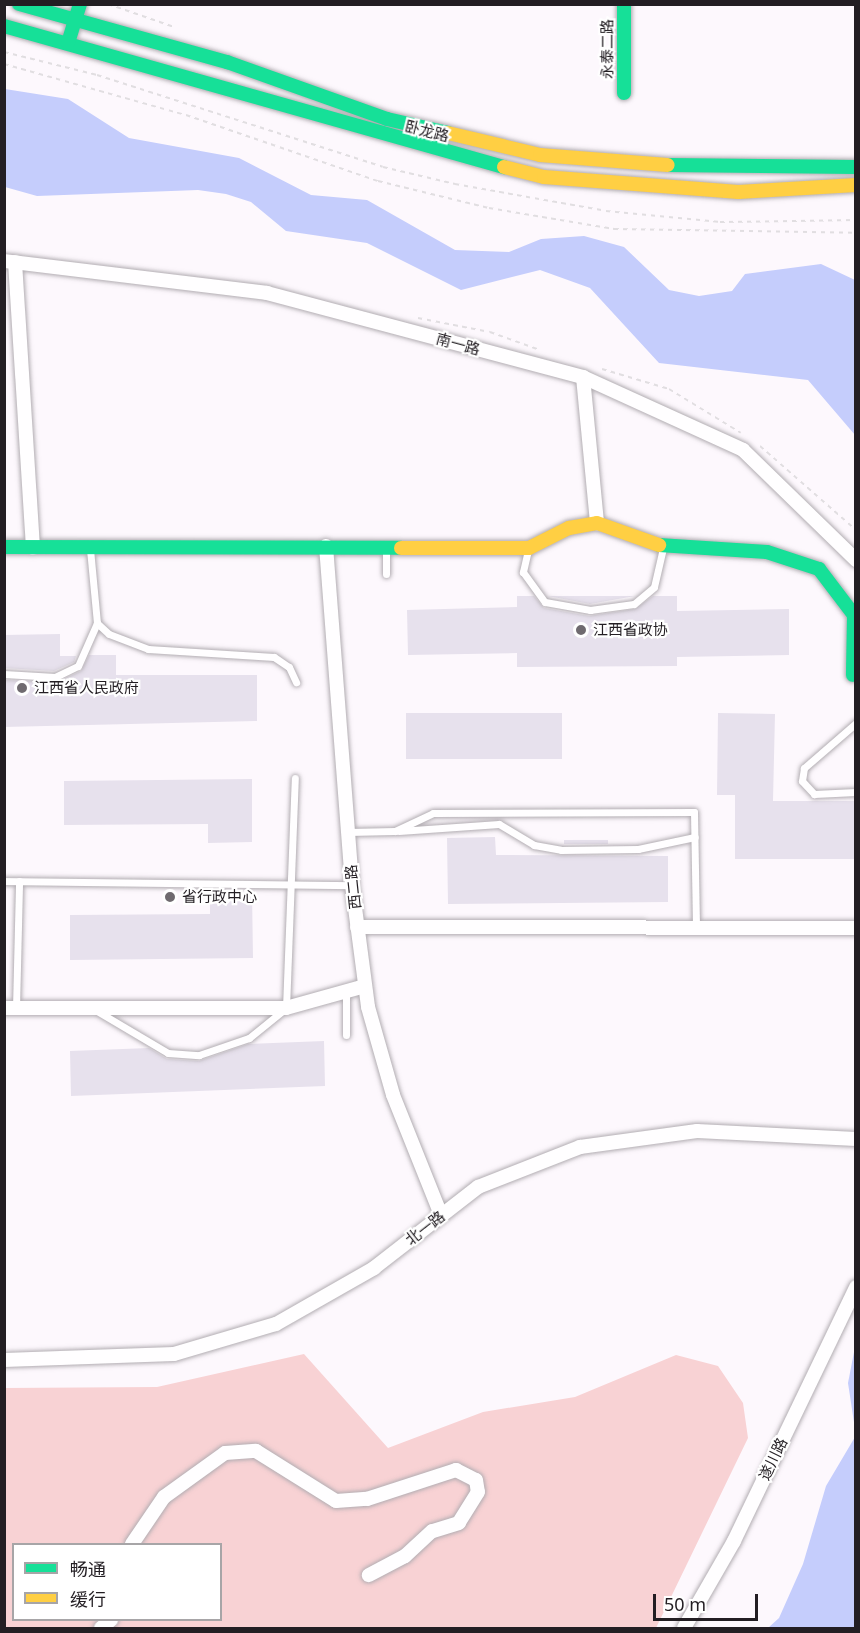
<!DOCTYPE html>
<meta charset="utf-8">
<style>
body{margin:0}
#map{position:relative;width:860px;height:1633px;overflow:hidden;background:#fdf8fd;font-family:"Noto Sans","Noto Sans SC",sans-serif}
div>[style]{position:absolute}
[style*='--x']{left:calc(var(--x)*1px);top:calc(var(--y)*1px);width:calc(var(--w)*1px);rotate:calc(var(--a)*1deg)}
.green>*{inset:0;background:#f8d2d4}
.water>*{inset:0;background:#c5cdfc}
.building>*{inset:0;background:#e7e1ed;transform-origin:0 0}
.path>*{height:2px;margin-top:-1px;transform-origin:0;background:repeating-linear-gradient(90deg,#e1dee1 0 4.5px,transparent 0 9px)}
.roads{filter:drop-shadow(0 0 2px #b2adb2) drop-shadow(0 0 2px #b2adb2)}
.lane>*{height:7px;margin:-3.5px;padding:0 3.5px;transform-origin:3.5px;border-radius:3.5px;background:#fffeff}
.street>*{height:14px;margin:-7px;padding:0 7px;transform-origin:7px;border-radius:7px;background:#fffeff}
.fast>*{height:14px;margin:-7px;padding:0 7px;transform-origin:7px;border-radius:7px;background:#16e098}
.slow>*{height:14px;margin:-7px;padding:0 7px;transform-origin:7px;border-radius:7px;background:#ffcf43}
.dots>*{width:16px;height:16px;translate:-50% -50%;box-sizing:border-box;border:3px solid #fff;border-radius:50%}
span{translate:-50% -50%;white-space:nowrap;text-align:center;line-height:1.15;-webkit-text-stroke:4.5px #fff;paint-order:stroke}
.street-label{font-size:15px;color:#231e23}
.poi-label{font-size:15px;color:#231e23}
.left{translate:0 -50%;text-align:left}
.frame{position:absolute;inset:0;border:6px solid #231e23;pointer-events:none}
.legend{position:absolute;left:12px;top:1543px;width:210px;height:78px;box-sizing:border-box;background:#fff;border:2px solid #a7a5a7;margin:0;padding:8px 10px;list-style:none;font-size:18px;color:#231e23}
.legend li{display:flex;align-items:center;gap:12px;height:30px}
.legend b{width:30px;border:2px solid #a7a5a7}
.scale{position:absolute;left:653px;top:1594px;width:105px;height:27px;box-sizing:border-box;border:3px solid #231e23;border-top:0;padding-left:8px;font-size:18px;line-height:21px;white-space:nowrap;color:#231e23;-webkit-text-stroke:4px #fff;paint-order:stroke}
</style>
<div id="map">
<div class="green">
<i style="clip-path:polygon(evenodd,304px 1354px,388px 1448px,483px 1412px,575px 1397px,676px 1355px,718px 1366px,743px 1403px,748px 1438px,656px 1628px,5px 1628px,4px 1388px,157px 1387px,304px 1354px,14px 1544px,220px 1544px,220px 1620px,14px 1620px,14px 1544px)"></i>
</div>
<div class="water">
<i style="clip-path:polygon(5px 89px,68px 99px,129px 138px,239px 158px,311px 195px,367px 200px,455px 250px,509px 252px,541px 239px,584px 236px,624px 247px,669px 290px,699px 296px,732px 291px,745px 274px,821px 264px,855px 280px,855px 435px,808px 380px,659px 363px,590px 288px,540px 270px,461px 290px,367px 243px,286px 231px,251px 202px,226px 194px,198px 190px,37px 196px,5px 187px)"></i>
<i style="clip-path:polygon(855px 1347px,855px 1429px,848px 1383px)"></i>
<i style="clip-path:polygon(855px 1437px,855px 1628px,768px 1628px,779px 1618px,803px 1564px,826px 1486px)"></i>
</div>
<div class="building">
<i style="clip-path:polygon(517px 596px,534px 596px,544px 608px,589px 616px,635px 609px,653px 596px,677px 596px,677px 611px,789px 609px,789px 655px,677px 657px,677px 666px,517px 667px,517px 653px,408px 655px,407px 610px,517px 607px)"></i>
<i style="clip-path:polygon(548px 596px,635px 596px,590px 604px)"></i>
<i style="clip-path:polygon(60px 634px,60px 656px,76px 656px,74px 662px,54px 671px,4px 668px,4px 635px)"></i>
<i style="clip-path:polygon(89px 655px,116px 655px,116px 675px,257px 675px,257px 721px,4px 727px,4px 680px,57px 682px,81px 671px)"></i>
<i style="left:406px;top:713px;width:156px;height:46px"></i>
<i style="clip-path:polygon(718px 713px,775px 714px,773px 801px,855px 801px,855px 859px,735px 859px,735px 795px,717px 795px)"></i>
<i style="clip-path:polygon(252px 779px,252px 842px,208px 843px,208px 824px,64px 825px,64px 781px)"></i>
<i style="clip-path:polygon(495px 837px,496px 855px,668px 856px,668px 902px,448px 904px,447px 838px)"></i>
<i style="left:564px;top:840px;width:44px;height:4px"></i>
<i style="clip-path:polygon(210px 892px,252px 892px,253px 958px,70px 960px,70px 915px,210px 914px)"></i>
<i style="clip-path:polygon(324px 1041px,325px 1086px,71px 1096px,70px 1051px,149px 1048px,167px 1059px,199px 1061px,248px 1044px)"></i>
</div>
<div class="path">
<i style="--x:108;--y:4;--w:70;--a:19.2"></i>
<i style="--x:4;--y:52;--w:96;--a:13.9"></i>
<i style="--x:97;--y:75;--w:300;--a:17.8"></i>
<i style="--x:383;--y:167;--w:74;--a:13.3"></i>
<i style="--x:455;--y:184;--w:153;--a:10.1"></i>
<i style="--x:606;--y:211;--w:115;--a:5.5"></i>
<i style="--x:720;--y:222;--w:136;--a:-0.8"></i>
<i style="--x:4;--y:64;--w:189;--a:15.7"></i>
<i style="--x:186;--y:115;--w:203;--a:19"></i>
<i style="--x:378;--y:181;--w:114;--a:13.7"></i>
<i style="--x:489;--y:208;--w:127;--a:9.5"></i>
<i style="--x:614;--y:229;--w:242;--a:0.9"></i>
<i style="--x:418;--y:318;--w:73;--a:11"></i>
<i style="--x:490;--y:332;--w:50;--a:19.9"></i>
<i style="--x:602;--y:369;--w:70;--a:16.6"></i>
<i style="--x:669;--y:389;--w:84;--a:31.4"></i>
<i style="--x:760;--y:446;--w:128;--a:41.2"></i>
</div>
<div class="roads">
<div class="lane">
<i style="--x:90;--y:549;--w:74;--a:84.6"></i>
<i style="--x:97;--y:623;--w:16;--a:43"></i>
<i style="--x:109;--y:634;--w:42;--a:21"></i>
<i style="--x:148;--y:649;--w:126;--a:3.6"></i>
<i style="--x:274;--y:657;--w:18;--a:34"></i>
<i style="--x:289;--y:667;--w:17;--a:65"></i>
<i style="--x:386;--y:549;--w:25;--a:90"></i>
<i style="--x:528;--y:550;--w:23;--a:103"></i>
<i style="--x:523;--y:572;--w:37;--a:54"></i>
<i style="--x:545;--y:602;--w:46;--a:10.1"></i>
<i style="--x:590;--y:610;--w:44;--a:-7.8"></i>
<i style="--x:634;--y:604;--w:26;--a:-40"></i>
<i style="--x:654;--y:587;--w:40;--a:-77"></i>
<i style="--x:4;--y:674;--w:51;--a:3.4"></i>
<i style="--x:55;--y:677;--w:25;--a:-26"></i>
<i style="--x:78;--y:666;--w:47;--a:-66.2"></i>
<i style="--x:856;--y:723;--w:69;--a:139.1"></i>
<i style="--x:804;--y:768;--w:13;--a:99"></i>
<i style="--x:802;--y:781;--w:18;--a:47"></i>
<i style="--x:814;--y:794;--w:42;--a:-2.7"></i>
<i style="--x:399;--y:831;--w:100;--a:-4"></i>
<i style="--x:499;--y:824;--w:41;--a:31"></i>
<i style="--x:534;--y:845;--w:27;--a:10"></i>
<i style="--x:561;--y:850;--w:77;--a:-0.7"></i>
<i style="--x:638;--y:849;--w:58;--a:-11.9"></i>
<i style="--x:348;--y:832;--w:47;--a:-1.2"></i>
<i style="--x:395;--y:831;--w:42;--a:-25.3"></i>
<i style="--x:433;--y:813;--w:261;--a:-0.2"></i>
<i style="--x:694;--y:812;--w:115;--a:89"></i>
<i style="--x:4;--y:881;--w:348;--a:0.7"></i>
<i style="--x:16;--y:1008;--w:127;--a:-88.6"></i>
<i style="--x:97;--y:1011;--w:82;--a:30.6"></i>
<i style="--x:168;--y:1053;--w:31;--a:4"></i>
<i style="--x:199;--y:1055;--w:53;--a:-18.8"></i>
<i style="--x:249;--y:1038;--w:48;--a:-39"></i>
<i style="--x:286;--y:1008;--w:230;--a:-87.8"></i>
<i style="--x:346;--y:1035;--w:44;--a:-90"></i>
</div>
<div class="street">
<i style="--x:4;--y:261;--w:265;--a:6.9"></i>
<i style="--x:267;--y:293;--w:327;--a:14.9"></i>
<i style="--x:583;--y:377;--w:176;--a:24.5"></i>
<i style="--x:743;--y:450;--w:158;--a:44.2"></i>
<i style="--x:15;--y:262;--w:286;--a:86.4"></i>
<i style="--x:583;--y:377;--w:147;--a:84.5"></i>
<i style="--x:326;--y:546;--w:340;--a:85.6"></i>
<i style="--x:352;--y:885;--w:123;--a:82.5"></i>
<i style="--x:368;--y:1007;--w:91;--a:74.1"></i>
<i style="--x:393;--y:1095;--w:129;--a:68.2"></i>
<i style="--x:357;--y:927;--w:499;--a:0.1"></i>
<i style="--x:4;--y:1008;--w:282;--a:0"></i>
<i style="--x:286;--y:1008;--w:82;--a:-15.6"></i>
<i style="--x:4;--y:1360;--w:170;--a:-2"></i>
<i style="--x:174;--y:1354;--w:106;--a:-16.4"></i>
<i style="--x:276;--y:1324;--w:113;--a:-29.7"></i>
<i style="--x:374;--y:1268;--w:132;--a:-37.9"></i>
<i style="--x:478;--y:1187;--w:110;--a:-21.4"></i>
<i style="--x:580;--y:1147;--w:118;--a:-7.8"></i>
<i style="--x:697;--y:1131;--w:159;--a:2.9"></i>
<i style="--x:132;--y:1544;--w:57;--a:-55.8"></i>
<i style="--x:164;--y:1497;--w:75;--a:-35.8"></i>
<i style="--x:225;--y:1453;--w:31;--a:-4"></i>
<i style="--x:256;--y:1451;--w:94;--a:32"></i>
<i style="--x:336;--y:1501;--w:31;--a:-4"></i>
<i style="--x:367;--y:1499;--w:94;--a:-18"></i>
<i style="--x:456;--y:1470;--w:22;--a:27"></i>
<i style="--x:476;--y:1480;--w:12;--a:81"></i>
<i style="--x:478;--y:1492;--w:36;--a:122"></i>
<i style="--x:459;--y:1523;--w:28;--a:163"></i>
<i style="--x:432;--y:1531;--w:37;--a:137"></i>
<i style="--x:405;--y:1556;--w:41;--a:152.2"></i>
<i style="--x:101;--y:1628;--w:13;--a:-39"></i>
<i style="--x:684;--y:1628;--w:100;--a:-60.1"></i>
<i style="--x:734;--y:1541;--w:282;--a:-64.3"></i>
</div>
<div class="fast">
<i style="--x:19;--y:4;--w:216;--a:15.6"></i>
<i style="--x:227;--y:62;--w:170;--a:19.6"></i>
<i style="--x:387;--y:119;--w:63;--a:12.9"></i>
<i style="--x:624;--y:4;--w:89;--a:90"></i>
<i style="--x:4;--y:26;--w:520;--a:15.75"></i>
<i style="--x:68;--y:43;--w:41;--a:-72.9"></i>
<i style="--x:668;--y:165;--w:188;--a:0.6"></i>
<i style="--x:659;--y:545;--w:108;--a:3.7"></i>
<i style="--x:767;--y:552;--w:55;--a:18.1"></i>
<i style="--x:819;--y:569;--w:58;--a:52.7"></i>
<i style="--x:854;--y:615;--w:60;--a:91"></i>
<i style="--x:4;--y:547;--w:397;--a:0.1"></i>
</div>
<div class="slow">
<i style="--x:448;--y:133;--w:95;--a:13.4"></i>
<i style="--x:540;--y:155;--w:128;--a:4.5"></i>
<i style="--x:504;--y:167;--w:41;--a:14"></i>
<i style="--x:544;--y:177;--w:195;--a:4.4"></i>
<i style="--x:738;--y:192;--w:118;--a:-3.4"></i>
<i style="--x:401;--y:548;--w:128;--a:0"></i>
<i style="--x:529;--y:548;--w:45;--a:-26.6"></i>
<i style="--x:569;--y:528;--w:28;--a:-10"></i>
<i style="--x:597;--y:523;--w:66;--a:19.5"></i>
</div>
</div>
<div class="dots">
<i style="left:581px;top:630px;background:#6f6a6f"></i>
<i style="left:22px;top:688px;background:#6f6a6f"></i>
<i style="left:170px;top:897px;background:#6f6a6f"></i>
</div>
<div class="street-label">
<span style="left:607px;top:49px;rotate:-90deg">永泰二路</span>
<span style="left:427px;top:131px;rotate:14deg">卧龙路</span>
<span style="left:458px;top:344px;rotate:15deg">南一路</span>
<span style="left:353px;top:887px;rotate:-96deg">西二路</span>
<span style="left:425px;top:1228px;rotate:-38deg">北一路</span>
<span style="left:773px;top:1459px;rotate:-64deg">遂川路</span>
</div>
<div class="poi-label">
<span class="left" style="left:593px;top:630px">江西省政协</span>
<span class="left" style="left:34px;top:688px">江西省人民政府</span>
<span class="left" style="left:182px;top:897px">省行政中心</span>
</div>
<div class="frame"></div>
<ul class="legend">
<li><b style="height:8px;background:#16e098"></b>畅通</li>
<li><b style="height:8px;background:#ffcf43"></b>缓行</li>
</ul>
<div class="scale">50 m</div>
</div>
